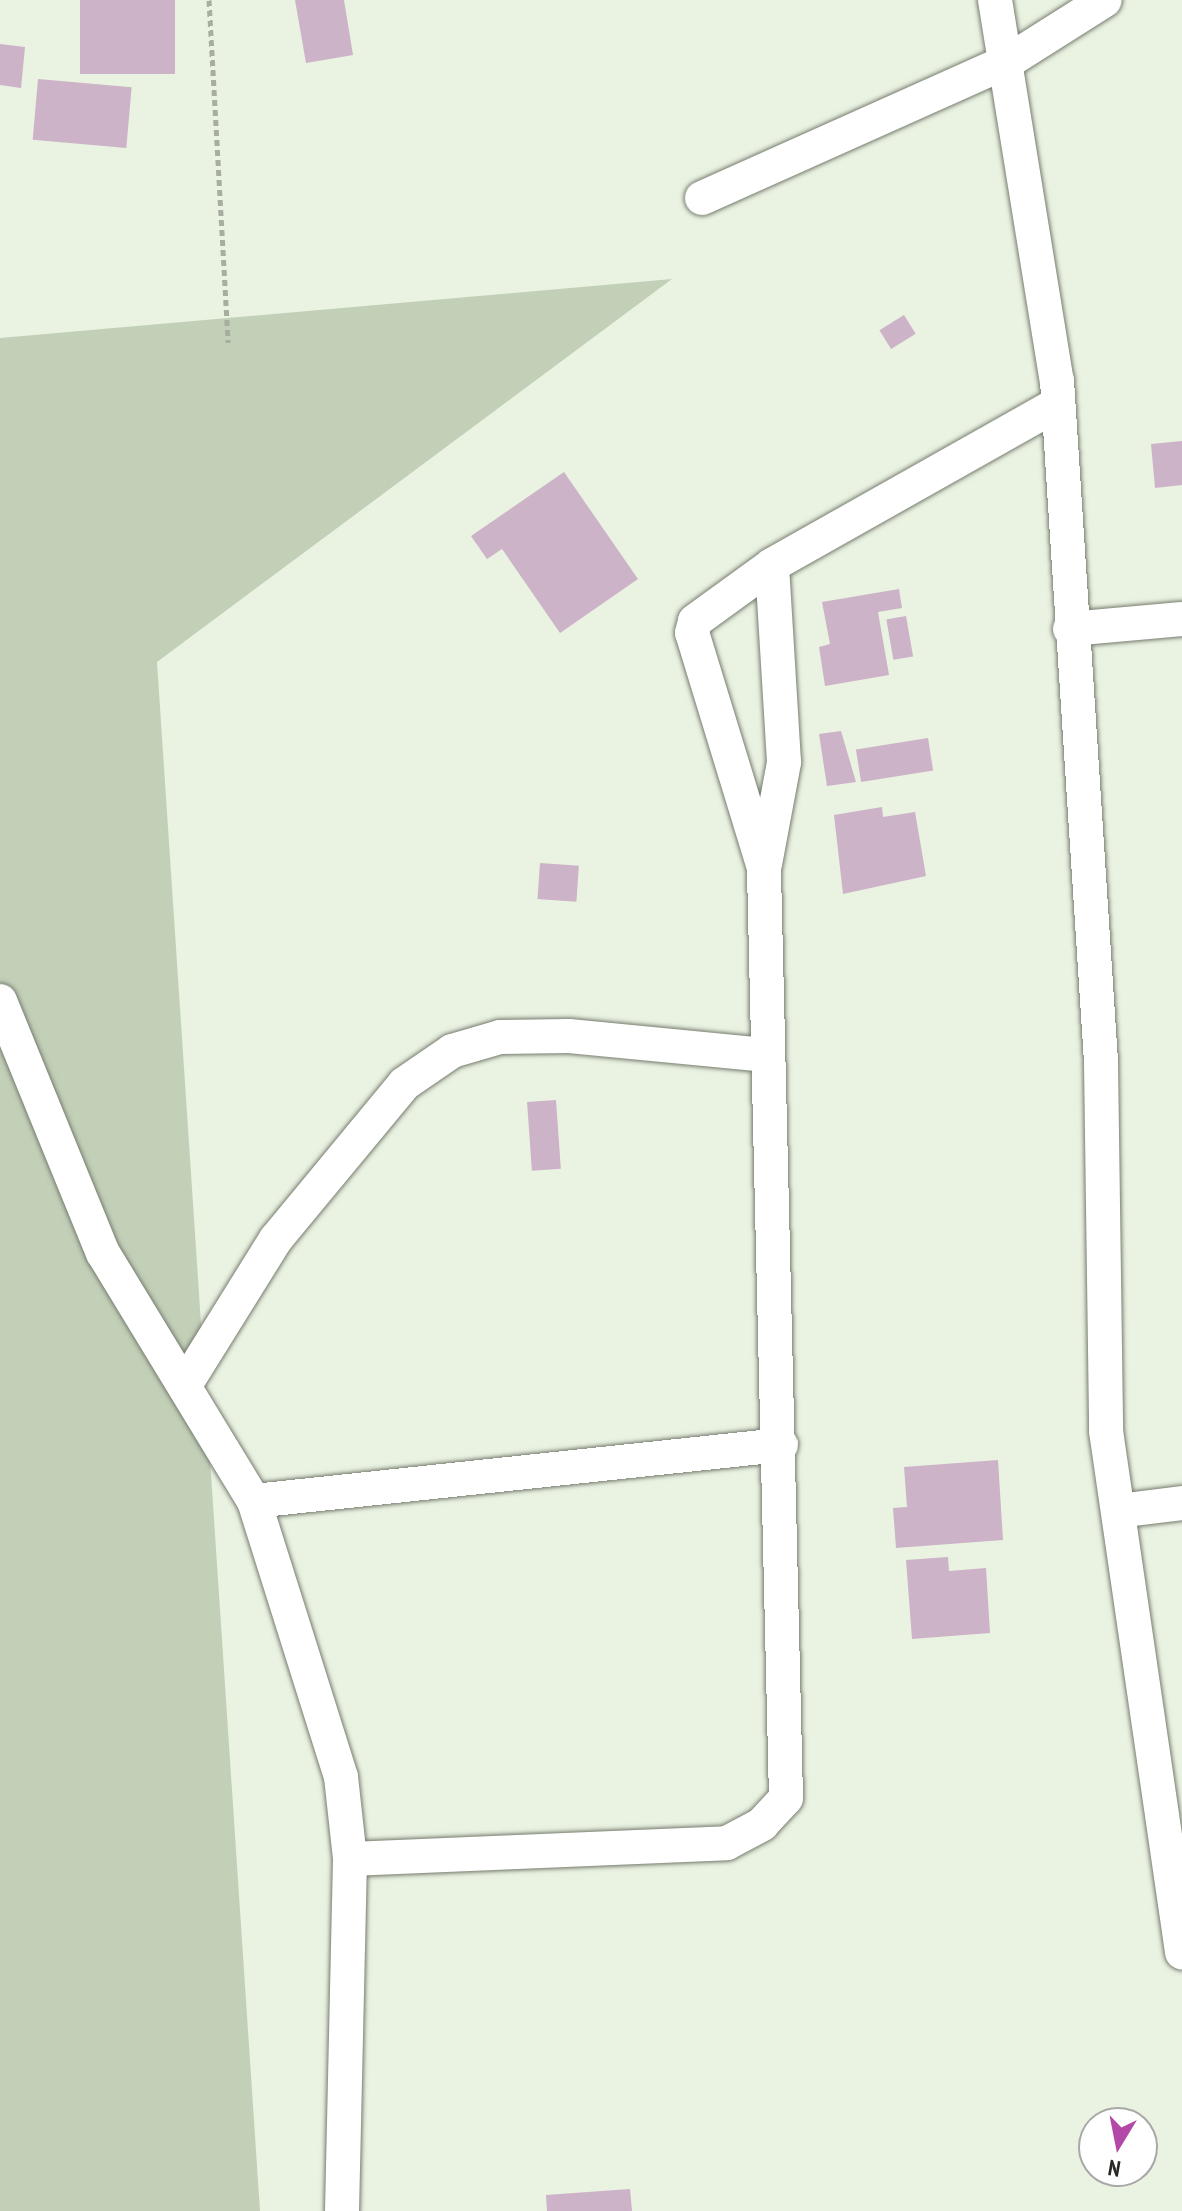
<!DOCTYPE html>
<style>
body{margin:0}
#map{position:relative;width:1182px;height:2211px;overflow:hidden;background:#eaf2e2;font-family:"PT Sans Narrow",sans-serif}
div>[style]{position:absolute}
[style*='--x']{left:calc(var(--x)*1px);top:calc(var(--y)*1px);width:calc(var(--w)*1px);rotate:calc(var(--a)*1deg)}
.green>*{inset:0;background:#c3d0b8}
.building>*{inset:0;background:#ccb3c8;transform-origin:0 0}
.path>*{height:5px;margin-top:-2.5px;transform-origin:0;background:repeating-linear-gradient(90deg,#a7ada1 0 6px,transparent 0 10px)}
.roads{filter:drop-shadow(0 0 2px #767d6f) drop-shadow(0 0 2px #767d6f)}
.street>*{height:34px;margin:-17px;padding:0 17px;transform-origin:17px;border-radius:17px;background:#fff}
span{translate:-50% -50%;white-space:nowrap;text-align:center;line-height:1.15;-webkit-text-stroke:7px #fff;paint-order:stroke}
.north{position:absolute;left:1078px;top:2107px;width:80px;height:80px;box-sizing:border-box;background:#fff;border:2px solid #a8a9a7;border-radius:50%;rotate:190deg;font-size:22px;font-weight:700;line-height:32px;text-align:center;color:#262923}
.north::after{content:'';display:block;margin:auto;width:28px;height:36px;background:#b348a8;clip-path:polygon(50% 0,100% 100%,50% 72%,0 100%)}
</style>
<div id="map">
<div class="green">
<i style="clip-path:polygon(672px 279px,157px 662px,260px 2211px,0 2211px,0 338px)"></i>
</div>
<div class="building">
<i style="left:80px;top:0;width:95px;height:74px"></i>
<i style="clip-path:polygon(295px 0,344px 0,353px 55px,306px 63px)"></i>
<i style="clip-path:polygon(0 44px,25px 47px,21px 88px,0 85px)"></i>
<i style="left:38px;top:79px;width:94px;height:61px;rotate:5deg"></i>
<i style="left:904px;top:315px;width:22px;height:29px;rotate:58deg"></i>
<i style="clip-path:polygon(1182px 441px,1182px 485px,1155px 488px,1151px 444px)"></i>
<i style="clip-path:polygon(564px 472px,638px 579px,560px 633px,502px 549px,487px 559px,471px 536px)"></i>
<i style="clip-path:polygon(899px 589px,902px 608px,878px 612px,889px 675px,825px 686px,819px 647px,830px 644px,822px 602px)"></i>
<i style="left:906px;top:616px;width:41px;height:20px;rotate:80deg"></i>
<i style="clip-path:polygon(841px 731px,856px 782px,827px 786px,819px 734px)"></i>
<i style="left:928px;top:738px;width:33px;height:73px;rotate:81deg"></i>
<i style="clip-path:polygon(882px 807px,883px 817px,915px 812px,926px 876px,843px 894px,834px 815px)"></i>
<i style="left:540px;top:863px;width:39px;height:36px;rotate:4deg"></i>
<i style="left:556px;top:1100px;width:69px;height:29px;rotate:86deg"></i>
<i style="clip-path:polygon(998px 1460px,1003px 1540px,896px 1548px,893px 1508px,907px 1507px,904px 1467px)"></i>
<i style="clip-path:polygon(948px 1557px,949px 1571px,986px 1568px,990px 1633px,912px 1639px,906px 1560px)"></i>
<i style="clip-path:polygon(630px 2189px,632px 2211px,547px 2211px,546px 2195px)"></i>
</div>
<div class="path">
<i style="--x:209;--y:0;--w:343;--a:86.8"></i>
</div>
<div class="roads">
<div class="street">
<i style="--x:995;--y:0;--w:386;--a:80.8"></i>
<i style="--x:1057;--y:381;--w:682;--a:86.3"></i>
<i style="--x:1101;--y:1062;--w:369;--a:89.2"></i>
<i style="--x:1106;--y:1431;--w:527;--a:81.7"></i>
<i style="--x:702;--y:198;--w:338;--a:-24.1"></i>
<i style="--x:1010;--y:60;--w:112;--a:-32.3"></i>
<i style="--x:1070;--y:629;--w:112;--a:-5.1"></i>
<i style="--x:765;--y:864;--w:104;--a:-79.4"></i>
<i style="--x:784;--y:762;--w:197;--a:-93.5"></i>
<i style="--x:0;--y:1001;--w:272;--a:67.8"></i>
<i style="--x:103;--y:1253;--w:290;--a:58.7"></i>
<i style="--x:254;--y:1501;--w:289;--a:72.5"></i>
<i style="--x:341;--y:1777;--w:82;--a:83.7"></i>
<i style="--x:350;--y:1859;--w:352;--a:91.3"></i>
<i style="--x:185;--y:1385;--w:172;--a:-58.1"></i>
<i style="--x:276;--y:1239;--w:201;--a:-50.4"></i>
<i style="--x:404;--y:1084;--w:58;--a:-34.5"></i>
<i style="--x:452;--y:1051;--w:50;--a:-16.3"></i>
<i style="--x:500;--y:1037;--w:69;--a:-0.8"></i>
<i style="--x:569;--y:1036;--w:199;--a:5.5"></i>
<i style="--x:254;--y:1501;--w:530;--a:-6.07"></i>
<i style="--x:1118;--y:1511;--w:64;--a:-7.1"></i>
<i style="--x:350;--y:1859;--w:377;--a:-2.4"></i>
<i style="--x:727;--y:1843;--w:40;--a:-28"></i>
<i style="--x:762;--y:1824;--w:35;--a:-47"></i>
<i style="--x:786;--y:1798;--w:930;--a:-91.36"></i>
<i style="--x:764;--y:868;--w:246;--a:-107"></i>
<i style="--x:692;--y:633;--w:12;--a:-76"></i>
<i style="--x:695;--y:621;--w:95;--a:-36"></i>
<i style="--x:772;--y:565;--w:328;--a:-29.4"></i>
</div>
</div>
<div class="north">N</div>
</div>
